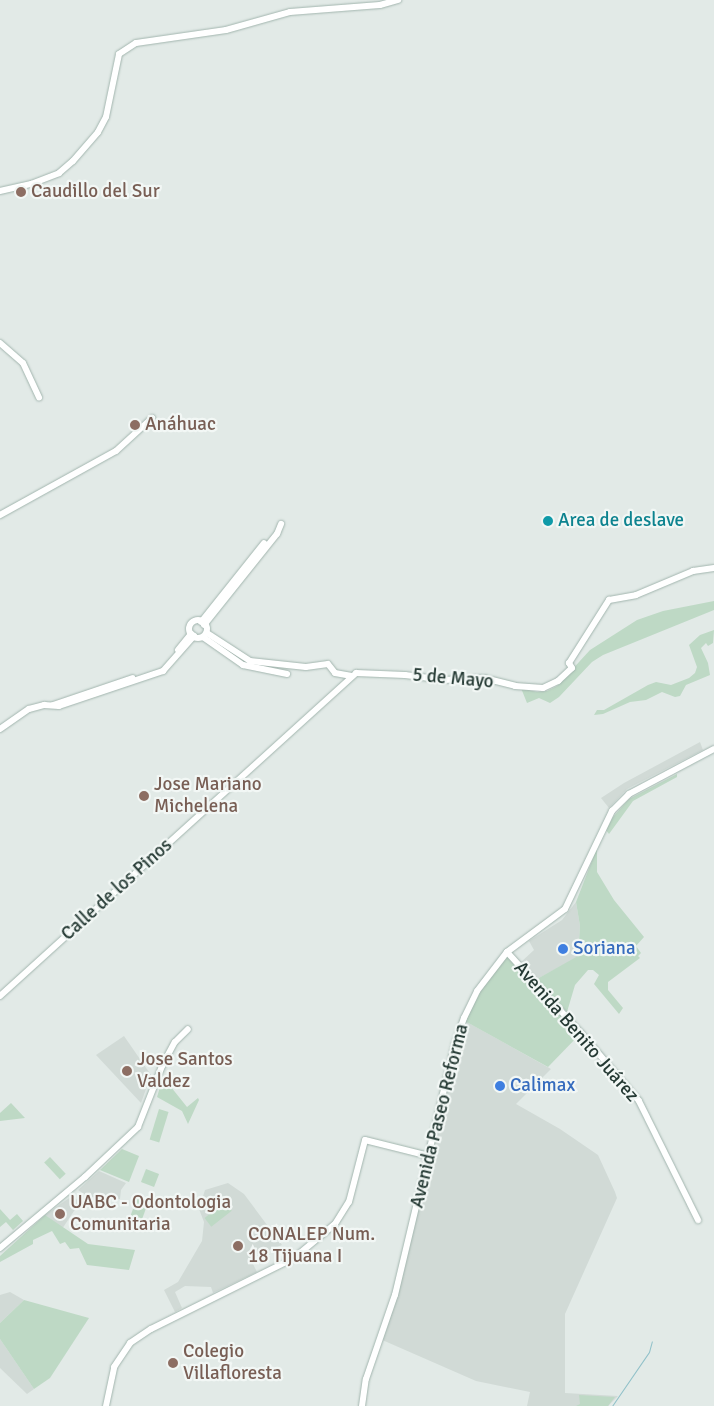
<!DOCTYPE html>
<meta charset="utf-8">
<style>
body{margin:0}
#map{position:relative;width:714px;height:1406px;overflow:hidden;background:#e2eae7;font-family:Signika,sans-serif}
div>[style]{position:absolute}
[style*='--x']{left:calc(var(--x)*1px);top:calc(var(--y)*1px);width:calc(var(--w)*1px);rotate:calc(var(--a)*1deg)}
.built>*{inset:0;background:#d1dad6}
.green>*{inset:0;background:#bed9c5;transform-origin:0 0}
.stream>*{height:1px;margin:-0.5px;padding:0 0.5px;transform-origin:0.5px;border-radius:0.5px;background:#91c1c9}
.roads{filter:drop-shadow(0 0 1px #a2b5ae) drop-shadow(0 0 1px #a2b5ae)}
.secondary>*{height:6px;margin:-3px;padding:0 3px;transform-origin:3px;border-radius:3px;background:#fff}
.secondary>.ring{margin:-3px;padding:0;box-sizing:content-box;background:none;border:6px solid #fff;border-radius:50%}
.dots>*{width:14px;height:14px;translate:-50% -50%;box-sizing:border-box;border:2px solid #f2f7f5;border-radius:50%}
span{translate:-50% -50%;white-space:nowrap;text-align:center;line-height:1.15;-webkit-text-stroke:4.5px #f2f7f5;paint-order:stroke}
.education-label{font-size:19px;color:#785e54}
.left{translate:0 -50%;text-align:left}
.culture-label{font-size:19px;color:#0d838f}
.street-label{font-size:19px;color:#243933}
.shop-label{font-size:19px;color:#366cbe}
</style>
<div id="map">
<div class="built">
<i style="clip-path:polygon(700px 742px,703px 750px,627px 789px,609px 808px,601px 798px,624px 783px)"></i>
<i style="clip-path:polygon(576px 902px,580px 926px,578px 957px,537px 979px,521px 962px,534px 950px,529px 941px,562px 920px)"></i>
<i style="clip-path:polygon(465px 1021px,551px 1069px,516px 1104px,560px 1129px,598px 1155px,615px 1192px,617px 1198px,565px 1314px,565px 1393px,618px 1396px,608px 1406px,527px 1406px,530px 1392px,476px 1381px,380px 1339px)"></i>
<i style="clip-path:polygon(124px 1036px,151px 1075px,141px 1103px,96px 1055px)"></i>
<i style="clip-path:polygon(99px 1171px,126px 1183px,121px 1190px,120px 1199px,89px 1197px,78px 1190px)"></i>
<i style="clip-path:polygon(228px 1183px,244px 1194px,282px 1245px,250px 1258px,257px 1272px,213px 1293px,211px 1287px,185px 1286px,175px 1292px,182px 1308px,175px 1312px,164px 1290px,178px 1282px,202px 1241px,204px 1222px,199px 1209px,205px 1190px)"></i>
<i style="clip-path:polygon(72px 1196px,80px 1202px,62px 1229px,45px 1215px)"></i>
<i style="clip-path:polygon(10px 1292px,24px 1300px,0 1323px,0 1295px)"></i>
<i style="clip-path:polygon(0 1339px,34px 1389px,27px 1394px,0 1368px)"></i>
</div>
<div class="green">
<i style="clip-path:polygon(714px 601px,714px 610px,603px 655px,592px 662px,559px 697px,550px 703px,539px 698px,527px 703px,521px 688px,537px 692px,547px 691px,557px 686px,590px 650px,637px 620px,663px 611px)"></i>
<i style="clip-path:polygon(714px 630px,713px 643px,708px 646px,706px 643px,701px 648px,708px 663px,710px 675px,686px 685px,680px 696px,675px 697px,662px 692px,646px 700px,630px 702px,603px 714px,594px 715px,597px 710px,604px 710px,648px 685px,656px 682px,671px 685px,689px 678px,695px 673px,697px 667px,689px 645px,700px 635px)"></i>
<i style="clip-path:polygon(677px 774px,677px 777px,633px 801px,609px 834px,606px 830px,613px 817px,629px 799px)"></i>
<i style="clip-path:polygon(597px 848px,597px 872px,614px 900px,644px 937px,636px 946px,641px 953px,638px 956px,640px 958px,608px 982px,608px 990px,623px 1008px,619px 1014px,594px 984px,599px 975px,593px 970px,588px 970px,575px 985px,567px 1012px,537px 979px,578px 956px,580px 926px,576px 902px)"></i>
<i style="clip-path:polygon(507px 952px,581px 1033px,548px 1067px,463px 1020px,477px 991px)"></i>
<i style="clip-path:polygon(163px 1077px,187px 1107px,198px 1098px,199px 1100px,188px 1124px,182px 1111px,157px 1097px)"></i>
<i style="clip-path:polygon(11px 1103px,25px 1118px,0 1121px,0 1113px)"></i>
<i style="left:159px;top:1109px;width:10px;height:32px;rotate:17deg"></i>
<i style="clip-path:polygon(122px 1149px,139px 1156px,129px 1182px,100px 1170px)"></i>
<i style="left:50px;top:1157px;width:23px;height:8px;rotate:47deg"></i>
<i style="left:146px;top:1169px;width:14px;height:14px;rotate:21deg"></i>
<i style="left:137px;top:1198px;width:12px;height:24px;rotate:20deg"></i>
<i style="left:225px;top:1202px;width:11px;height:26px;rotate:52deg"></i>
<i style="clip-path:polygon(0 1209px,10px 1220px,17px 1214px,23px 1221px,13px 1230px,6px 1222px,0 1227px)"></i>
<i style="clip-path:polygon(45px 1215px,88px 1244px,135px 1250px,129px 1270px,87px 1265px,79px 1248px,70px 1249px,65px 1242px,60px 1244px,52px 1231px,33px 1240px,33px 1244px,0 1262px,0 1256px)"></i>
<i style="clip-path:polygon(24px 1300px,89px 1318px,50px 1378px,34px 1389px,0 1339px,0 1323px)"></i>
<i style="clip-path:polygon(579px 1395px,615px 1397px,608px 1406px,576px 1406px,580px 1404px)"></i>
</div>
<div class="stream">
<i style="--x:612;--y:1406;--w:65;--a:-55.6"></i>
<i style="--x:649;--y:1352;--w:11;--a:-75"></i>
</div>
<div class="roads">
<div class="secondary">
<i style="--x:0;--y:191;--w:32;--a:-13"></i>
<i style="--x:31;--y:184;--w:30;--a:-21"></i>
<i style="--x:59;--y:173;--w:18;--a:-41"></i>
<i style="--x:73;--y:161;--w:38;--a:-49"></i>
<i style="--x:98;--y:132;--w:17;--a:-62"></i>
<i style="--x:106;--y:117;--w:64;--a:-78.3"></i>
<i style="--x:119;--y:54;--w:20;--a:-33"></i>
<i style="--x:136;--y:43;--w:91;--a:-8.2"></i>
<i style="--x:226;--y:30;--w:66;--a:-15.7"></i>
<i style="--x:290;--y:12;--w:90;--a:-4.4"></i>
<i style="--x:380;--y:5;--w:19;--a:-16"></i>
<i style="--x:0;--y:343;--w:30;--a:41"></i>
<i style="--x:23;--y:363;--w:38;--a:65"></i>
<i style="--x:0;--y:515;--w:132;--a:-28.9"></i>
<i style="--x:116;--y:451;--w:49;--a:-42.5"></i>
<i class="ring" style="left:189px;top:620px;width:12px;height:12px"></i>
<i style="--x:201;--y:622;--w:101;--a:-51.4"></i>
<i style="--x:204;--y:625;--w:117;--a:-51.3"></i>
<i style="--x:277;--y:534;--w:11;--a:-68"></i>
<i style="--x:207;--y:633;--w:51;--a:33.1"></i>
<i style="--x:250;--y:661;--w:56;--a:6.1"></i>
<i style="--x:306;--y:667;--w:22;--a:-8"></i>
<i style="--x:328;--y:664;--w:11;--a:52"></i>
<i style="--x:335;--y:673;--w:17;--a:10"></i>
<i style="--x:203;--y:637;--w:49;--a:35"></i>
<i style="--x:243;--y:665;--w:45;--a:11.6"></i>
<i style="--x:178;--y:650;--w:21;--a:-51"></i>
<i style="--x:53;--y:705;--w:84;--a:-18.6"></i>
<i style="--x:0;--y:729;--w:35;--a:-35"></i>
<i style="--x:29;--y:709;--w:16;--a:-15"></i>
<i style="--x:44;--y:705;--w:15;--a:4"></i>
<i style="--x:59;--y:706;--w:110;--a:-18.6"></i>
<i style="--x:163;--y:671;--w:47;--a:-48.5"></i>
<i style="--x:507;--y:952;--w:110;--a:47.6"></i>
<i style="--x:581;--y:1033;--w:89;--a:49.5"></i>
<i style="--x:639;--y:1101;--w:133;--a:63.6"></i>
<i style="--x:0;--y:996;--w:481;--a:-42.2"></i>
<i style="--x:356;--y:673;--w:49;--a:2.3"></i>
<i style="--x:405;--y:675;--w:39;--a:7"></i>
<i style="--x:444;--y:680;--w:40;--a:-2.9"></i>
<i style="--x:484;--y:678;--w:32;--a:14"></i>
<i style="--x:515;--y:686;--w:28;--a:4"></i>
<i style="--x:543;--y:688;--w:17;--a:-25"></i>
<i style="--x:558;--y:681;--w:19;--a:-43"></i>
<i style="--x:572;--y:668;--w:6;--a:-121"></i>
<i style="--x:569;--y:663;--w:75;--a:-57.6"></i>
<i style="--x:609;--y:600;--w:27;--a:-10"></i>
<i style="--x:636;--y:595;--w:62;--a:-22.8"></i>
<i style="--x:693;--y:571;--w:21;--a:-8"></i>
<i style="--x:0;--y:1248;--w:111;--a:-39.9"></i>
<i style="--x:85;--y:1177;--w:73;--a:-43.3"></i>
<i style="--x:138;--y:1127;--w:66;--a:-68.5"></i>
<i style="--x:162;--y:1066;--w:27;--a:-62"></i>
<i style="--x:175;--y:1042;--w:18;--a:-45"></i>
<i style="--x:106;--y:1406;--w:40;--a:-78"></i>
<i style="--x:114;--y:1367;--w:29;--a:-56"></i>
<i style="--x:130;--y:1343;--w:25;--a:-34"></i>
<i style="--x:151;--y:1329;--w:160;--a:-26.4"></i>
<i style="--x:294;--y:1258;--w:53;--a:-39.7"></i>
<i style="--x:335;--y:1224;--w:26;--a:-58"></i>
<i style="--x:349;--y:1202;--w:64;--a:-75.5"></i>
<i style="--x:365;--y:1140;--w:66;--a:14"></i>
<i style="--x:362;--y:1406;--w:27;--a:-82"></i>
<i style="--x:366;--y:1379;--w:89;--a:-71"></i>
<i style="--x:395;--y:1295;--w:258;--a:-76.6"></i>
<i style="--x:455;--y:1044;--w:28;--a:-71"></i>
<i style="--x:464;--y:1018;--w:30;--a:-64"></i>
<i style="--x:477;--y:991;--w:49;--a:-52.4"></i>
<i style="--x:507;--y:952;--w:72;--a:-36.6"></i>
<i style="--x:565;--y:909;--w:109;--a:-64.4"></i>
<i style="--x:612;--y:811;--w:24;--a:-45"></i>
<i style="--x:629;--y:794;--w:96;--a:-27.9"></i>
</div>
</div>
<div class="dots">
<i style="left:21px;top:192px;background:#8d6e63"></i>
<i style="left:135px;top:425px;background:#8d6e63"></i>
<i style="left:548px;top:521px;background:#0f9aa8"></i>
<i style="left:144px;top:796px;background:#8d6e63"></i>
<i style="left:563px;top:949px;background:#3f7fe0"></i>
<i style="left:127px;top:1071px;background:#8d6e63"></i>
<i style="left:500px;top:1086px;background:#3f7fe0"></i>
<i style="left:60px;top:1214px;background:#8d6e63"></i>
<i style="left:238px;top:1246px;background:#8d6e63"></i>
<i style="left:173px;top:1363px;background:#8d6e63"></i>
</div>
<div class="education-label">
<span class="left" style="left:31px;top:192px">Caudillo del Sur</span>
<span class="left" style="left:145px;top:425px">Anáhuac</span>
<span class="left" style="left:154px;top:796px">Jose Mariano<br>Michelena</span>
<span class="left" style="left:137px;top:1071px">Jose Santos<br>Valdez</span>
<span class="left" style="left:70px;top:1214px">UABC - Odontologia<br>Comunitaria</span>
<span class="left" style="left:248px;top:1246px">CONALEP Num.<br>18 Tijuana I</span>
<span class="left" style="left:183px;top:1363px">Colegio<br>Villafloresta</span>
</div>
<div class="culture-label">
<span class="left" style="left:558px;top:521px">Area de deslave</span>
</div>
<div class="street-label">
<span style="left:453px;top:679px;rotate:5deg">5 de Mayo</span>
<span style="left:117px;top:890px;rotate:-42deg">Calle de los Pinos</span>
<span style="left:576px;top:1032px;rotate:49deg">Avenida Benito Juárez</span>
<span style="left:440px;top:1116px;rotate:-76deg">Avenida Paseo Reforma</span>
</div>
<div class="shop-label">
<span class="left" style="left:573px;top:949px">Soriana</span>
<span class="left" style="left:510px;top:1086px">Calimax</span>
</div>
</div>
